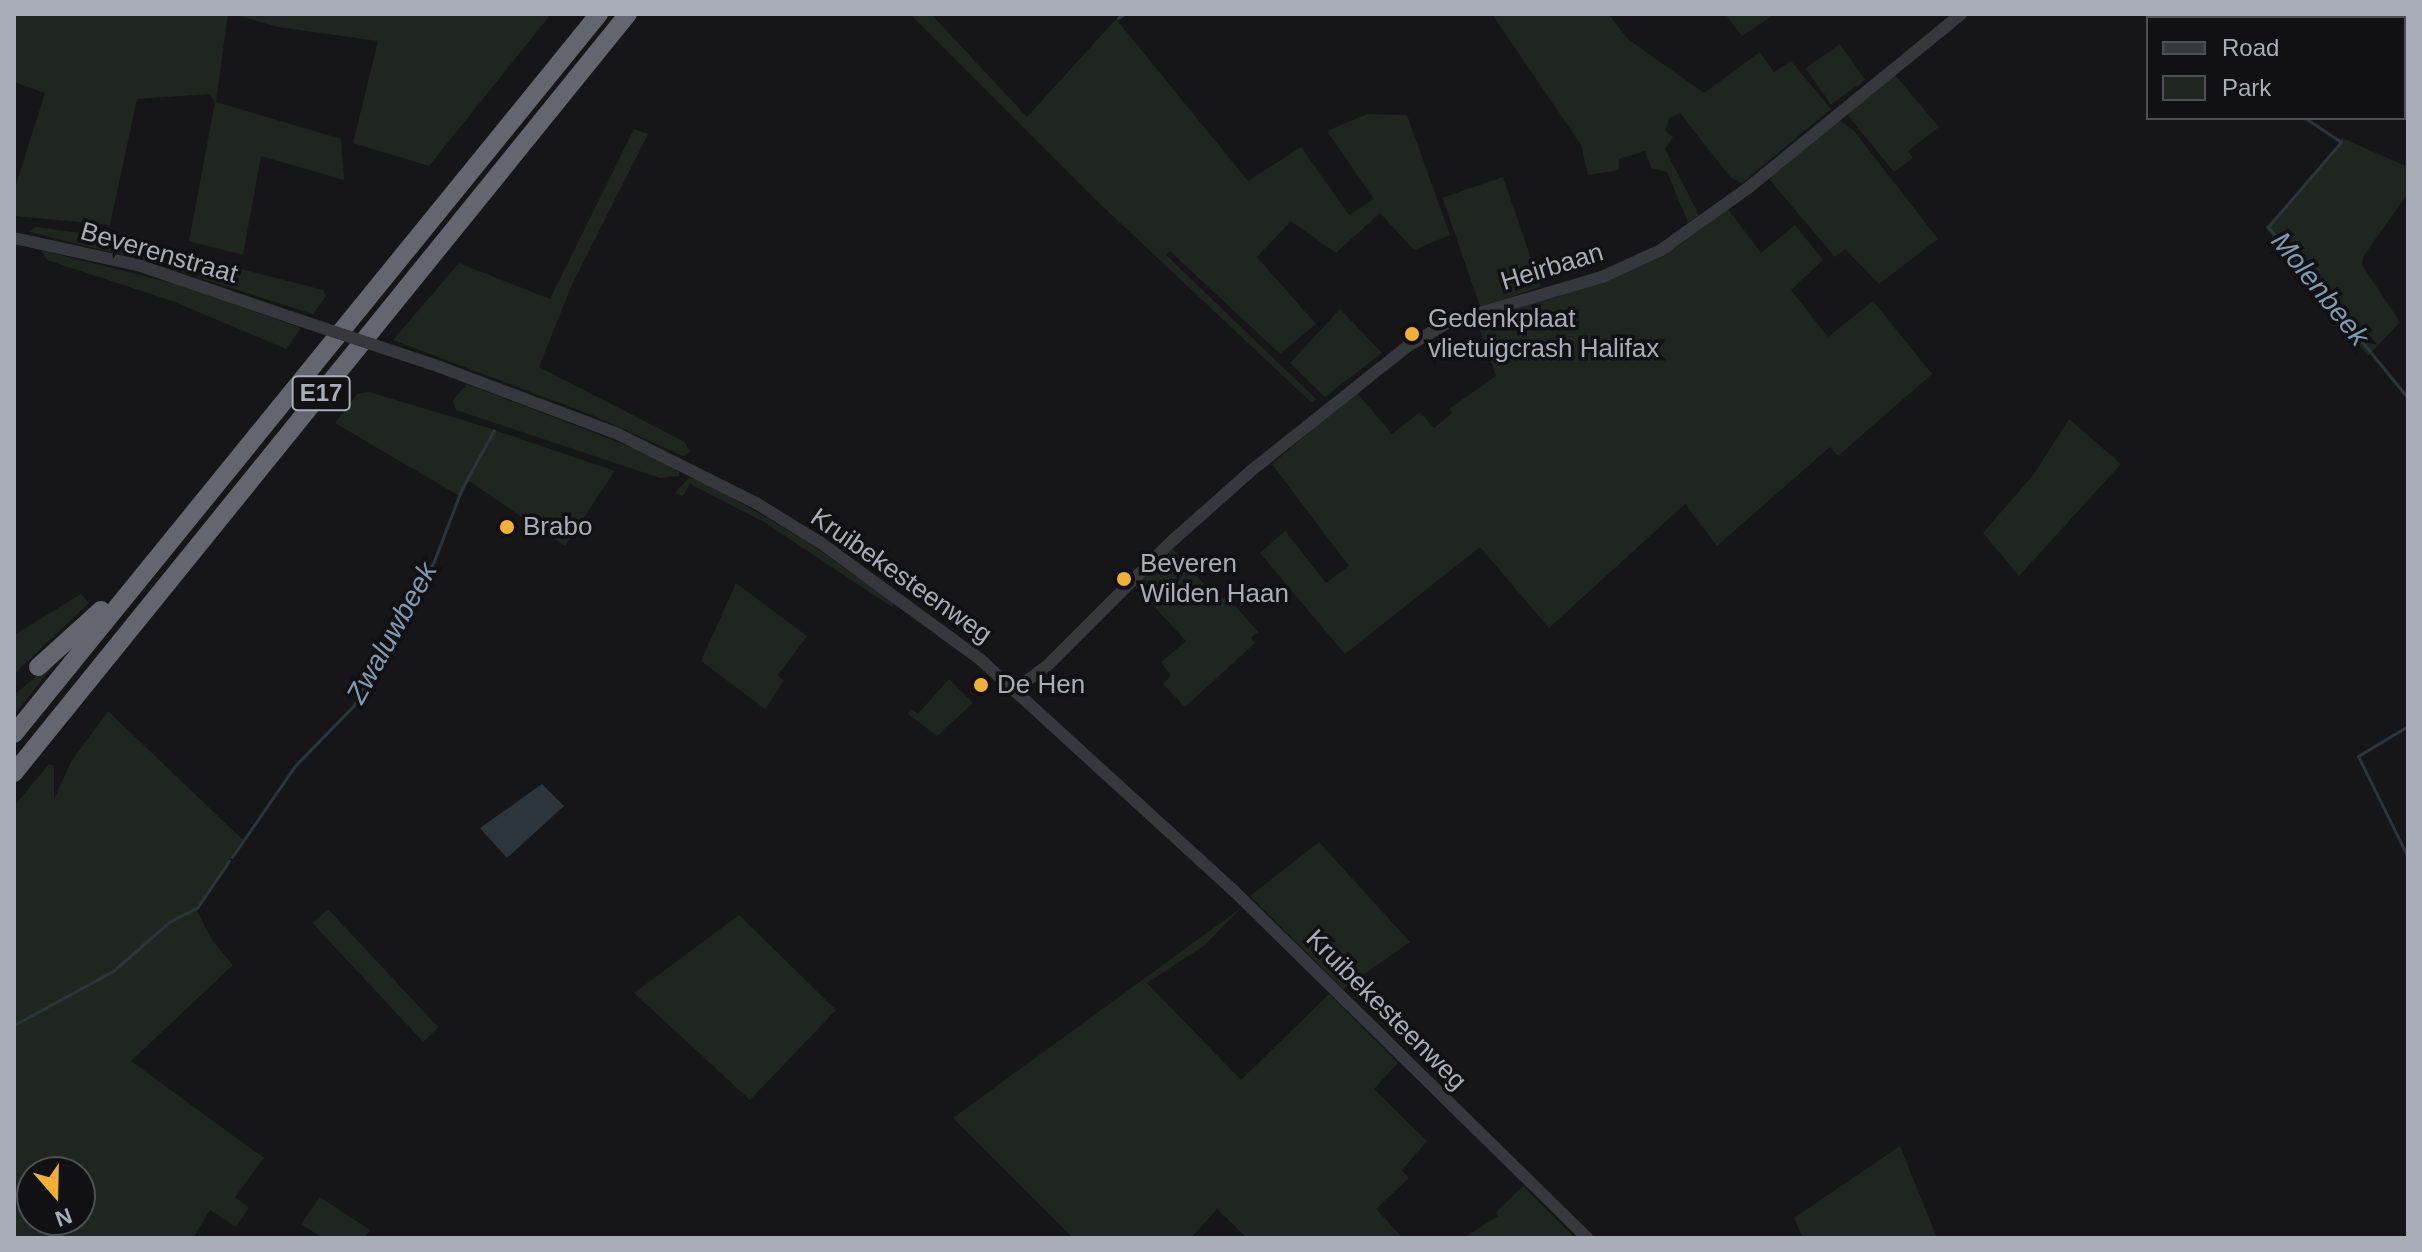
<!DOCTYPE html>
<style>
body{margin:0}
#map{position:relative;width:2422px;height:1252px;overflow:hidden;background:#161618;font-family:Helvetica,sans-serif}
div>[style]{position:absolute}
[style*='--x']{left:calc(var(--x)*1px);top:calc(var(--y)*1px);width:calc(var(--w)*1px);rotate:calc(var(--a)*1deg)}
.green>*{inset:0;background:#1e261f;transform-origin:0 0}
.water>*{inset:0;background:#2c353c}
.stream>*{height:3px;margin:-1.5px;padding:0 1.5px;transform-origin:1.5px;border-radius:1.5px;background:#2c353c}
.minor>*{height:12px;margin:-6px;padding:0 6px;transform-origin:6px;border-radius:6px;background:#37383d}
.highway>*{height:18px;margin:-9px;padding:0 9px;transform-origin:9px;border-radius:9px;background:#63666e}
.minor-bridge>*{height:12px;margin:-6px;padding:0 6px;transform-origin:6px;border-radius:6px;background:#37383d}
.dots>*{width:22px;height:22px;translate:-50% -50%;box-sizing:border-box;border:4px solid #111113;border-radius:50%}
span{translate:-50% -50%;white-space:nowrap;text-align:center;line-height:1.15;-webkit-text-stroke:7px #111113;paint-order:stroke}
.shield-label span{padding:2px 6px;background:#111113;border:2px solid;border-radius:6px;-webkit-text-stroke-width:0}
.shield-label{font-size:24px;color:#a8adb8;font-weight:700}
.street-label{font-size:26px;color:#a8adb8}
.poi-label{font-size:26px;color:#a8adb8}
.left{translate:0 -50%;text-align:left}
.water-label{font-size:28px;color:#7f9bb3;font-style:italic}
.frame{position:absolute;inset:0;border:16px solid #a8adb8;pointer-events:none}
.legend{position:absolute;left:2146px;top:16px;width:260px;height:104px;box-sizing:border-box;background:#111113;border:2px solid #4d4f55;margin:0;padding:10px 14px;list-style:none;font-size:24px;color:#a8adb8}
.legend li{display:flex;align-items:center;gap:16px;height:40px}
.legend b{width:40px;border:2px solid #4d4f55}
.north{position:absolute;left:16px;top:1156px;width:80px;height:80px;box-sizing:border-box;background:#111113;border:2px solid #4d4f55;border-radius:50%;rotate:160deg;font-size:22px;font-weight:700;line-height:32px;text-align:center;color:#a8adb8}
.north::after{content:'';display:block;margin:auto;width:28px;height:36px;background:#f2b134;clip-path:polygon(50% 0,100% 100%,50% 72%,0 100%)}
</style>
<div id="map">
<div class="green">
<i style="clip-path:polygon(14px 14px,228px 14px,216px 102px,341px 139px,344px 180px,261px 156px,243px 255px,189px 241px,215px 102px,209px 94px,137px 99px,110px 225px,14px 216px,14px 191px,45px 93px,14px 82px)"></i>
<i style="clip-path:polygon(232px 14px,551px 14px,429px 166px,353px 143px,378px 41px,278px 27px)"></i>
<i style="clip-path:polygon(910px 14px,931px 14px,1027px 117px,1116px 19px,1248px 181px,1301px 147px,1349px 215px,1374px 199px,1327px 131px,1367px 114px,1407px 115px,1450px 235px,1414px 250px,1380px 213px,1336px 253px,1291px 221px,1257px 257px,1316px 324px,1280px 354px,1170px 251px,1166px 255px,1316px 399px,1312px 403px,1099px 203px)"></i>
<i style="clip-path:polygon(1492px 14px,1608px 14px,1629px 40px,1704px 93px,1760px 52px,1774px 72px,1791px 61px,1831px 109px,1742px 183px,1731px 178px,1680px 113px,1669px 118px,1665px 130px,1673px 137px,1665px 149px,1699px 215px,1688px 222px,1667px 172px,1651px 168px,1645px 151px,1619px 159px,1619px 170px,1588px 175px,1581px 145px)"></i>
<i style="clip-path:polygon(1725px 14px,1775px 14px,1742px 36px)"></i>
<i style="left:1840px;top:44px;width:44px;height:42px;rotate:55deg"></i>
<i style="clip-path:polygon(1894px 74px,1939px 127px,1908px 151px,1913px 158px,1894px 172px,1845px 112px)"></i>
<i style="clip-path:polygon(1838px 119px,1854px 131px,1938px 239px,1879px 284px,1845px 249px,1835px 257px,1769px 179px)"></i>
<i style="clip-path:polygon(634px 129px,648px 134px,571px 287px,539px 367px,685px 442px,690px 452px,683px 456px,597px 417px,393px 340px,459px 263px,550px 299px)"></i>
<i style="clip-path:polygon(2342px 138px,2408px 167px,2408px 193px,2363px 257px,2362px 265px,2400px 322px,2368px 356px,2265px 227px,2328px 161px)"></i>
<i style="left:1503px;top:177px;width:116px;height:64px;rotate:71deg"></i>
<i style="clip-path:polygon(1728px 209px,1761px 253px,1795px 225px,1823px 260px,1791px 290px,1828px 337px,1873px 301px,1932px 374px,1838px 456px,1830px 447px,1717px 546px,1685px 504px,1549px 628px,1480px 547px,1345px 654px,1260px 553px,1285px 531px,1326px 583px,1349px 566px,1272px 464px,1356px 392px,1392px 434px,1420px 412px,1434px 428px,1452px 413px,1449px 409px,1496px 376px,1475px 317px,1554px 298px,1638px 266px,1675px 248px)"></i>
<i style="clip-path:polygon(35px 227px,122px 238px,323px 290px,326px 296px,313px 314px,144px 260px,29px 232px)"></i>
<i style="clip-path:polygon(41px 250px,179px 285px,301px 328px,286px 349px,172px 301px,47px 260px)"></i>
<i style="clip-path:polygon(1340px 309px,1382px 353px,1325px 397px,1290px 363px)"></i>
<i style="clip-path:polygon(467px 384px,639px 450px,679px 469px,679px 476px,660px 478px,456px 410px,453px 400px)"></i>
<i style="clip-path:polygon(369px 392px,486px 427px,615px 471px,565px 546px,469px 481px,461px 497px,335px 423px,357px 394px)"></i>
<i style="clip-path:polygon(2069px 419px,2121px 464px,2019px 576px,1983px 533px,2034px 474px)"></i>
<i style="clip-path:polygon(689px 478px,703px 481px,806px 541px,894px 603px,892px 607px,764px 522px,690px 484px,683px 496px,675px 493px)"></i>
<i style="clip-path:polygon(1173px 549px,1214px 595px,1231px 601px,1258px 632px,1251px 638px,1255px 643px,1185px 707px,1163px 684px,1171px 676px,1161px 662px,1186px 641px,1135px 586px)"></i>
<i style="clip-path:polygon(736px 583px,807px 636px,778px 675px,784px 681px,765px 709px,701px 661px)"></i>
<i style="clip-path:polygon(81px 594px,89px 603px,14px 674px,14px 635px)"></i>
<i style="clip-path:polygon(62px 655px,14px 715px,14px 695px)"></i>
<i style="clip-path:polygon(949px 679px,973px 703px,937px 736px,908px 714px,911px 709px,918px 714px)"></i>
<i style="clip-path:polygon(evenodd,108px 711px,243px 840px,196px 909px,212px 940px,233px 965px,131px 1061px,264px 1158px,235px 1197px,249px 1208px,236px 1227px,210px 1210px,193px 1238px,14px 1238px,14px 806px,49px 764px,54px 766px,54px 799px,71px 762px,108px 711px,32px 1172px,80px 1172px,80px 1220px,32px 1220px,32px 1172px)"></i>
<i style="clip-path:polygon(1319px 842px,1410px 942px,1343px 989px,1250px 896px)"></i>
<i style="clip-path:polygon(1241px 908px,1205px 945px,1147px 983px,1241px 1080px,1329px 994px,1398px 1063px,1374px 1089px,1427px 1141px,1402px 1170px,1409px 1178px,1376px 1209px,1403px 1238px,1247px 1238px,1217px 1209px,1191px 1238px,1073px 1238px,953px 1118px)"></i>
<i style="left:328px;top:909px;width:162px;height:21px;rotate:47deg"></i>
<i style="clip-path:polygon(739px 915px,836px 1010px,750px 1100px,634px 993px)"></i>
<i style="clip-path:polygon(1900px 1146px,1937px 1238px,1803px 1238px,1794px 1218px)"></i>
<i style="clip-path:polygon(1523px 1186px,1575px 1238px,1463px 1238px,1498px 1216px,1496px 1212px)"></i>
<i style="clip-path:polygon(320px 1197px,370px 1230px,365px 1238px,323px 1238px,301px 1224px)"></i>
</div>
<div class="water">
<i style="clip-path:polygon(542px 784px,564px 806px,507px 858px,480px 828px)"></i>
</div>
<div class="stream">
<i style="--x:1118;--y:18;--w:7;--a:-34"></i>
<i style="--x:2215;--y:18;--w:6;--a:-45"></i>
<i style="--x:2305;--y:118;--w:43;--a:33.7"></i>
<i style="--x:2341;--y:142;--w:112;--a:130.7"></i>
<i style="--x:2268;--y:227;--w:221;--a:50.7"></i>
<i style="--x:2408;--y:726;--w:58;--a:149"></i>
<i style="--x:2358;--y:756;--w:113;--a:63.7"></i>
<i style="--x:232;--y:857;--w:109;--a:-55.4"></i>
<i style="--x:294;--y:767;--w:86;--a:-45.9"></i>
<i style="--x:354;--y:705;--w:165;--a:-60.9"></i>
<i style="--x:434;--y:561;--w:78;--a:-69"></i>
<i style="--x:462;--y:488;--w:66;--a:-61.1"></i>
<i style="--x:14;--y:1025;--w:113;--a:-28.6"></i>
<i style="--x:113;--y:971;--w:74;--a:-41.2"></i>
<i style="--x:169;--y:922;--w:31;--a:-27"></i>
<i style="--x:197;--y:908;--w:57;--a:-55.8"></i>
</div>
<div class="minor">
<i style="--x:14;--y:238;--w:127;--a:12.3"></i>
<i style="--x:138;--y:265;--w:161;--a:18.9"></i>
<i style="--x:440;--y:367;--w:190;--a:20.6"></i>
<i style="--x:618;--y:434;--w:154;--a:26.6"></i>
<i style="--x:756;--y:503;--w:76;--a:31.6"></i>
<i style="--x:821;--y:543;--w:198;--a:36.2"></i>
<i style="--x:981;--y:660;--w:340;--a:42.4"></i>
<i style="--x:1232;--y:889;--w:498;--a:44.5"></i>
<i style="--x:1016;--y:689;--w:40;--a:-37"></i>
<i style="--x:1048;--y:665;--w:175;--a:-45"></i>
<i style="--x:1172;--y:541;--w:107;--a:-41.6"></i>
<i style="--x:1252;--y:470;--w:199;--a:-38.5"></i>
<i style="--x:1408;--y:346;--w:48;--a:-30.3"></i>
<i style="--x:1449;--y:322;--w:159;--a:-16.4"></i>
<i style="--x:1602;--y:277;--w:65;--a:-24.6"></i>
<i style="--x:1661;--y:250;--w:107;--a:-35.5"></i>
<i style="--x:1748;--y:188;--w:275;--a:-39.2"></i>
</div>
<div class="highway">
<i style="--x:38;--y:667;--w:85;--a:-42.1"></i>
<i style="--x:14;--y:734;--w:928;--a:-50.91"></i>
<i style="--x:14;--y:773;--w:976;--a:-51.03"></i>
</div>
<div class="minor-bridge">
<i style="--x:290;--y:317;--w:158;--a:18.4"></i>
</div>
<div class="dots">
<i style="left:1412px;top:334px;background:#f2b134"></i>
<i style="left:507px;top:527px;background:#f2b134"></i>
<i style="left:1124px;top:579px;background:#f2b134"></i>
<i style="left:981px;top:685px;background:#f2b134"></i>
</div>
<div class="shield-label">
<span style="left:321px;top:393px">E17</span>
</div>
<div class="street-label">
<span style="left:159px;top:253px;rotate:16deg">Beverenstraat</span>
<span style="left:1552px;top:267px;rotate:-17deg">Heirbaan</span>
<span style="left:901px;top:576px;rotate:35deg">Kruibekesteenweg</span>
<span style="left:1386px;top:1010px;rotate:45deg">Kruibekesteenweg</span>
</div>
<div class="poi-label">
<span class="left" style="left:1428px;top:334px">Gedenkplaat<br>vlietuigcrash Halifax</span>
<span class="left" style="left:523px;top:527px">Brabo</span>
<span class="left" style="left:1140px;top:579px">Beveren<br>Wilden Haan</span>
<span class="left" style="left:997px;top:685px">De Hen</span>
</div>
<div class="water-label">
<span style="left:2320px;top:289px;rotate:51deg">Molenbeek</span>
<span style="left:392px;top:633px;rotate:-61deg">Zwaluwbeek</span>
</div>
<div class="frame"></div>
<ul class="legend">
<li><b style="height:10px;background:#37383d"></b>Road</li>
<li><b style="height:22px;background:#1e261f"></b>Park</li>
</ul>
<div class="north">N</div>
</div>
